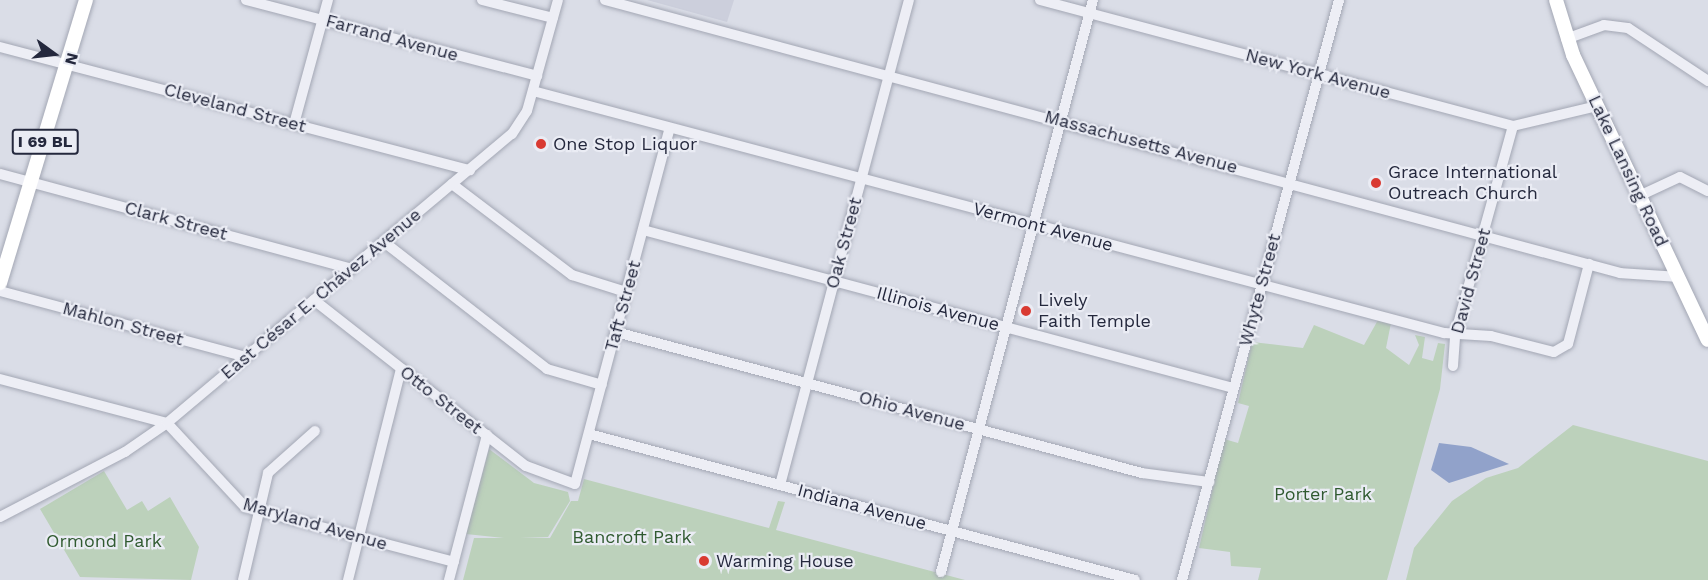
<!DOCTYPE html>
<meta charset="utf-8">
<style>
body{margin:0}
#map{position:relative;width:1708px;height:580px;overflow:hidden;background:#dadde7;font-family:"Work Sans",sans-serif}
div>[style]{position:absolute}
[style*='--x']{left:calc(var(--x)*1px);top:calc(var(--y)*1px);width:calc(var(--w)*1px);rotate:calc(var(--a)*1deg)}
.built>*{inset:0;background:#cccfdc}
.green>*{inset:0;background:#bcd1bb}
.water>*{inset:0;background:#91a2ca}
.roads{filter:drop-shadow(0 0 2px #a3a7b4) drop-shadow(0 0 2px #a3a7b4)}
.minor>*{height:10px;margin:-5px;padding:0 5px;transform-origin:5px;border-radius:5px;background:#edeef5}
.major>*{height:14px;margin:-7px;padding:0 7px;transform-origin:7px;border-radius:7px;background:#fff}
.dots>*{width:16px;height:16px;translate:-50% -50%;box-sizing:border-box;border:3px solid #eaecf4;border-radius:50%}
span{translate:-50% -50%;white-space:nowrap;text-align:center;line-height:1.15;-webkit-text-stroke:4.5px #eaecf4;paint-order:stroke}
.shield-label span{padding:2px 4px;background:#eaecf4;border:2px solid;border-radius:4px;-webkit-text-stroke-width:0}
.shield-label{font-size:16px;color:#24283d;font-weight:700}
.street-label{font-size:18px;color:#24283d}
.poi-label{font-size:18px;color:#24283d}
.left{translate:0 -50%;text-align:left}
.park-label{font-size:18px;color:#305a30}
.north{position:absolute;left:24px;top:24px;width:60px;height:60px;-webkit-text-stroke:4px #eaecf4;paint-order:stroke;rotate:105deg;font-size:16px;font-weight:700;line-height:24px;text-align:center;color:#24283d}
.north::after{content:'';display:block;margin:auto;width:21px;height:27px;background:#24283d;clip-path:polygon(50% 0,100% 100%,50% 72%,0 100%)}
</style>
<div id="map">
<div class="built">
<i style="clip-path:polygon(647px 0,734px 0,727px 22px)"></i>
</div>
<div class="green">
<i style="clip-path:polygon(1378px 320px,1391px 323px,1386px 348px,1409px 365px,1419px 345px,1415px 335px,1425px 337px,1422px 358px,1433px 361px,1438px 343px,1445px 344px,1440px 389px,1387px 580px,1258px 580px,1261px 568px,1231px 566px,1230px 552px,1199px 548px,1224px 439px,1238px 443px,1249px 406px,1238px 403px,1252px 342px,1303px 348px,1314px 325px,1364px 345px)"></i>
<i style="clip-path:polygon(1573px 425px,1708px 461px,1708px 580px,1406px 580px,1414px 548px,1452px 501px,1486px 478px,1518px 468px)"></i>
<i style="clip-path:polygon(489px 449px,534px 483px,568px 492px,570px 501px,548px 537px,520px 538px,550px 538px,571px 501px,578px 501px,584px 479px,769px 528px,778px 501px,785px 502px,776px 530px,965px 580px,463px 580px,474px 538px,504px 538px,466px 534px)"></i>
<i style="clip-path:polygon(104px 471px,127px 510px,142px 501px,148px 511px,170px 497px,199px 547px,191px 580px,80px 577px,40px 509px)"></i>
</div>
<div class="water">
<i style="clip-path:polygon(1439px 443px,1471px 447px,1509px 464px,1449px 483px,1431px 470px)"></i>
</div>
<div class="roads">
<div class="minor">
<i style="--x:246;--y:0;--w:301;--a:14.6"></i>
<i style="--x:482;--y:0;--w:73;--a:14.2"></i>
<i style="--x:605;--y:0;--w:1051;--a:15.05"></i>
<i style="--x:1620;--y:273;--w:58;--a:3.9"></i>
<i style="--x:1040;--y:0;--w:489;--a:14.9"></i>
<i style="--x:1513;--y:126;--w:86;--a:-13.4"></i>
<i style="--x:1566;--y:39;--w:40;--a:-20.2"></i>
<i style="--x:1604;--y:25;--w:24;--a:7"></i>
<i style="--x:1628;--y:28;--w:96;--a:33.5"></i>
<i style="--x:0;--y:47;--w:486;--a:14.7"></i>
<i style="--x:533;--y:91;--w:943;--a:14.88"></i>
<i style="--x:1444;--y:333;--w:47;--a:3.7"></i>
<i style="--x:1491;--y:336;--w:65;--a:14.3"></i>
<i style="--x:1554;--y:352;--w:16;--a:-30"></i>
<i style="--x:1568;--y:344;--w:83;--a:-75.3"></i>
<i style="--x:294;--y:124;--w:129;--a:-74.7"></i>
<i style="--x:0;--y:174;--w:364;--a:15.1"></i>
<i style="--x:452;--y:184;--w:151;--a:37.2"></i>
<i style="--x:572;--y:275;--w:57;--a:17.5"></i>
<i style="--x:1639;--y:196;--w:45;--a:-24.9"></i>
<i style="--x:1680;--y:177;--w:31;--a:27"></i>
<i style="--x:643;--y:230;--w:611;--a:14.99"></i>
<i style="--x:384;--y:242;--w:207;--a:37.9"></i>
<i style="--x:547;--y:369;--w:57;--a:16.2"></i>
<i style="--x:0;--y:291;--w:255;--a:15"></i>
<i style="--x:314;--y:300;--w:269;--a:38.1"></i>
<i style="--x:526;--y:466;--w:52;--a:20.2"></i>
<i style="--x:575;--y:484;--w:368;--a:-75.1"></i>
<i style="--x:616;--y:332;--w:545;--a:15.01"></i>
<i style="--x:1142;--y:473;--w:68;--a:7.7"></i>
<i style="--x:1453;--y:366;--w:31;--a:-86"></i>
<i style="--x:1455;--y:335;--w:217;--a:-74.5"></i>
<i style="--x:0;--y:379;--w:173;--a:14.8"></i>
<i style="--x:167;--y:423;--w:115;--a:47.1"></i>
<i style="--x:245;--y:507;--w:216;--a:14.7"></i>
<i style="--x:589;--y:434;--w:565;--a:14.97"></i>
<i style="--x:780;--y:485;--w:502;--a:-75.11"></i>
<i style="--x:0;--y:517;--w:141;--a:-27.5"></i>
<i style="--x:125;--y:452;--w:51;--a:-34.6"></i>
<i style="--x:167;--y:423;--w:450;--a:-40"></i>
<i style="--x:512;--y:134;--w:27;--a:-57"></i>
<i style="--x:527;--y:111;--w:115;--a:-74.4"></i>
<i style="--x:941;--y:572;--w:592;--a:-75.12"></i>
<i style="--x:243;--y:580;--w:110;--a:-76.8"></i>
<i style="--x:268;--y:473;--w:63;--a:-41.8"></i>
<i style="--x:348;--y:580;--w:218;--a:-75.9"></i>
<i style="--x:449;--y:580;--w:150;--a:-75.3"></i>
<i style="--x:1182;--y:580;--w:601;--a:-74.85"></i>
</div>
<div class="major">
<i style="--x:1556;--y:0;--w:58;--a:72.8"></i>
<i style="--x:1573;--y:55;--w:315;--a:64.7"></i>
<i style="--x:0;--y:283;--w:296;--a:-73.1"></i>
</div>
</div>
<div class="dots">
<i style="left:541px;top:144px;background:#d93a32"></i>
<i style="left:1376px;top:183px;background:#d93a32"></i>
<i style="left:1026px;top:311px;background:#d93a32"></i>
<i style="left:704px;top:561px;background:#d93a32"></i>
</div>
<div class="shield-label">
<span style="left:45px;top:142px">I 69 BL</span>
</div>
<div class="street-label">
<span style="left:392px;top:38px;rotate:15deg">Farrand Avenue</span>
<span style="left:1318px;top:74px;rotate:15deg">New York Avenue</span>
<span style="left:235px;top:108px;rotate:15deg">Cleveland Street</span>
<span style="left:1141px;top:142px;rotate:15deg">Massachusetts Avenue</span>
<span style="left:1628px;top:171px;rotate:65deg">Lake Lansing Road</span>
<span style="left:176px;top:221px;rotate:15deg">Clark Street</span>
<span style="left:1043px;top:227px;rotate:15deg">Vermont Avenue</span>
<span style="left:844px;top:243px;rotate:-75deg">Oak Street</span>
<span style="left:1471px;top:281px;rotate:-75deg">David Street</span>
<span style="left:1260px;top:290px;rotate:-75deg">Whyte Street</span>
<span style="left:321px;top:294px;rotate:-40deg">East César E. Chávez Avenue</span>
<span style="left:623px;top:306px;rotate:-75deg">Taft Street</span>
<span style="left:938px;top:309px;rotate:15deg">Illinois Avenue</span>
<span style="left:123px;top:324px;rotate:15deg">Mahlon Street</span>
<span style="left:441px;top:400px;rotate:38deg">Otto Street</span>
<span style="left:912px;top:411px;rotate:15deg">Ohio Avenue</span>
<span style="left:862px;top:507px;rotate:15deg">Indiana Avenue</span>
<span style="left:315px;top:524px;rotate:16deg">Maryland Avenue</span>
</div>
<div class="poi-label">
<span class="left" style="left:553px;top:144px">One Stop Liquor</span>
<span class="left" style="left:1388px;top:183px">Grace International<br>Outreach Church</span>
<span class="left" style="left:1038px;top:311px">Lively<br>Faith Temple</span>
<span class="left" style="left:716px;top:561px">Warming House</span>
</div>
<div class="park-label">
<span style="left:1323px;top:494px">Porter Park</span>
<span style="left:632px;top:537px">Bancroft Park</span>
<span style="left:104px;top:541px">Ormond Park</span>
</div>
<div class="north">N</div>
</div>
